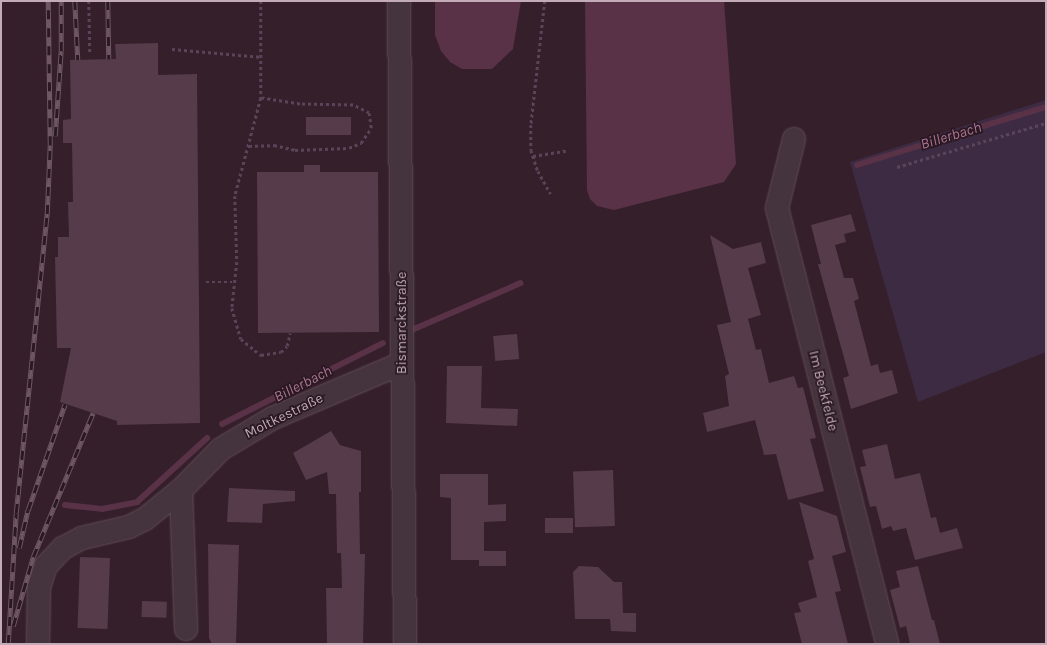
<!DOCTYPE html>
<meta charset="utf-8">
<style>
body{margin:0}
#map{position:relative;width:1047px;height:645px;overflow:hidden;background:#351f2b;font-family:Karla,sans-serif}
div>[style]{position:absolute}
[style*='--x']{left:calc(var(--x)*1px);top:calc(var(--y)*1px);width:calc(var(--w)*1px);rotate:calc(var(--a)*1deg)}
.green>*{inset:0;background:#3c2b43}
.water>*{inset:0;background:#593248}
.stream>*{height:6px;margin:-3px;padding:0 3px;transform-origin:3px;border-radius:3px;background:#593248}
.building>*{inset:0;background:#563b4a;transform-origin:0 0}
.path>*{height:2.5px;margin-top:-1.25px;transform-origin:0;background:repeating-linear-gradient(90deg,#594559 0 3px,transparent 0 6px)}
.roads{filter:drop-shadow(0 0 1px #614d58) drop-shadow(0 0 1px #614d58)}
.minor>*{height:22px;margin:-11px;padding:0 11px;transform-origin:11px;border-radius:11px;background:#45333d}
.rail>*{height:4.5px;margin-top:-2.25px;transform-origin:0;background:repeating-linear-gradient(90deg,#2a1822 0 9px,#6e5664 0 18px);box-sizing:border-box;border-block:1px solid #6e5664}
span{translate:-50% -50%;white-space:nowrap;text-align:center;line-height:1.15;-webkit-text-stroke:3.5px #2a1822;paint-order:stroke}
.street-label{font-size:14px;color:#c3acb8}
.water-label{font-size:15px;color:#aa7593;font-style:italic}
.frame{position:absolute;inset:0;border:2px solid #c3acb8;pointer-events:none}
</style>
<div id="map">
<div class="green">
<i style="clip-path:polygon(1046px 100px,1046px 352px,918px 402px,850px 162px)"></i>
</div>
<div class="water">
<i style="clip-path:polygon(435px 1px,521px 1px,513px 49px,492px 69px,462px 69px,450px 62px,441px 51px,435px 35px)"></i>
<i style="clip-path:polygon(585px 1px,724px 1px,736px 164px,724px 182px,614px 210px,597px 206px,590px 199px,587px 190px)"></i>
</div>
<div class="stream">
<i style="--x:857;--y:165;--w:198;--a:-17.1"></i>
<i style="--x:414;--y:329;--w:116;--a:-23.3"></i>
<i style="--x:222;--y:424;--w:180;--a:-26.7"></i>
<i style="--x:65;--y:505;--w:37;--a:6"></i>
<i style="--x:102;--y:509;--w:36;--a:-11"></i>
<i style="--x:137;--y:502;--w:95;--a:-42.4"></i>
</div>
<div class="building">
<i style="clip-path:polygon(158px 43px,158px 75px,197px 74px,200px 423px,117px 425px,117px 421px,60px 402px,71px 348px,57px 348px,55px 257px,58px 257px,58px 237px,69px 237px,68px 202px,73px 202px,72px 143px,63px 143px,63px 120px,71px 119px,70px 60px,116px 59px,115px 44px)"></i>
<i style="left:306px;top:117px;width:45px;height:18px"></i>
<i style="clip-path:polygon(304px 165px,320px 165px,320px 172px,378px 172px,379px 332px,258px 333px,257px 172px,304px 172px)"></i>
<i style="clip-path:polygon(851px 214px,856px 231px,844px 234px,846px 242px,835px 245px,844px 278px,853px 278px,859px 299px,854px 301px,871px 366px,878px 364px,880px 373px,892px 370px,898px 393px,851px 409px,843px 378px,849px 376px,818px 264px,821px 264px,811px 225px)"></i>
<i style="clip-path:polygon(710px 235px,733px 249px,761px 242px,766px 263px,748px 268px,761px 315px,748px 319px,756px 350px,761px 349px,769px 383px,794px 376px,798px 388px,803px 387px,816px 438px,810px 439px,824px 491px,788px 500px,776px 454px,764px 455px,755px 420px,707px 432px,703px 413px,729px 406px,725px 376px,729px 374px,717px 325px,731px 322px)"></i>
<i style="left:517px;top:334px;width:25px;height:24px;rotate:85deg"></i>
<i style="clip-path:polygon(447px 366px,482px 366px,481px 408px,518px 409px,517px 426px,446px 423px)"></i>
<i style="clip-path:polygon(331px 431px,340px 445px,361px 451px,361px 492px,359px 492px,360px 554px,365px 554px,363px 644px,327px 644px,326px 588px,342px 588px,341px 553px,337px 553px,336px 494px,329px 494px,327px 472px,306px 480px,293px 453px)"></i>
<i style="clip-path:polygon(887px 444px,895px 479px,920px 473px,931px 518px,936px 517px,940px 533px,957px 528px,963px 548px,915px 560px,906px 528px,893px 531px,891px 526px,882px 529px,876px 506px,870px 507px,860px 467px,866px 466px,862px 450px)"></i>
<i style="left:613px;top:470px;width:56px;height:40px;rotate:88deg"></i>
<i style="clip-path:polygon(440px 474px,488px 474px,488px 505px,506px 504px,506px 521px,484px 522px,484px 551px,506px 551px,506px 566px,479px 566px,479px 560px,451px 560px,451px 498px,440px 497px)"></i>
<i style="clip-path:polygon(229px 488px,295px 491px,295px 501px,263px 504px,262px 523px,227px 522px)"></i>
<i style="clip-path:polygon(799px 502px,837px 516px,846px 552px,832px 556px,841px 591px,835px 592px,848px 644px,802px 644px,794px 613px,801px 612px,798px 603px,817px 597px,808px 561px,814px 559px)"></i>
<i style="left:545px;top:518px;width:28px;height:15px"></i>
<i style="clip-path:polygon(208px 544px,239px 545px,236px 644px,212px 644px,209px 638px)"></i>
<i style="left:80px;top:557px;width:30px;height:71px;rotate:2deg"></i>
<i style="clip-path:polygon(579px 566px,598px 567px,614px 582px,622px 582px,623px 613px,636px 613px,636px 632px,611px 631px,610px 619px,575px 619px,573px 572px)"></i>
<i style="clip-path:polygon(918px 566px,932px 620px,934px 620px,940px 644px,910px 644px,906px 626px,900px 628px,890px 590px,900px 587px,896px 571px)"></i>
<i style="left:142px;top:601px;width:25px;height:16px;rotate:2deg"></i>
</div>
<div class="path">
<i style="--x:89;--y:1;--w:52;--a:88.9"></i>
<i style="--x:261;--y:1;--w:97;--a:90"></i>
<i style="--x:261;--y:98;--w:101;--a:104.9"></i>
<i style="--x:235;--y:196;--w:66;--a:88.3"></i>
<i style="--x:237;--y:262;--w:46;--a:96.2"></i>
<i style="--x:232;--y:308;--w:32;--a:74"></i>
<i style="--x:241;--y:339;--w:26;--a:39"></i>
<i style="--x:261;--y:355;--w:20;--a:-9"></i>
<i style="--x:281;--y:352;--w:8;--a:-45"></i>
<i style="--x:287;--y:346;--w:13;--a:-77"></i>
<i style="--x:545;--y:1;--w:125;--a:96.4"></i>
<i style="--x:531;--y:125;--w:25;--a:90"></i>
<i style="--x:531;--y:150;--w:22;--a:72"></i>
<i style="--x:538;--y:171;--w:26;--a:61"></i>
<i style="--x:172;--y:49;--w:90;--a:5.1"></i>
<i style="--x:249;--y:146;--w:25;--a:-2"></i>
<i style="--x:274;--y:145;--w:22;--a:13"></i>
<i style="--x:295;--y:150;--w:54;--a:-2.1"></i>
<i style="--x:349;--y:148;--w:13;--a:-23"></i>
<i style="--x:361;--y:143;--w:18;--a:-56"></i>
<i style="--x:371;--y:128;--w:15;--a:-98"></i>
<i style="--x:369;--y:113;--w:18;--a:-153"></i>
<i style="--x:353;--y:105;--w:53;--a:-178.9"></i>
<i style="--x:300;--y:104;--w:39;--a:-171"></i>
<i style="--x:533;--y:156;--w:33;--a:-9"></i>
<i style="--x:897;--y:167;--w:155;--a:-16.5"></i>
<i style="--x:206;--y:282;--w:26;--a:0"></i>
</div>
<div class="roads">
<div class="minor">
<i style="--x:399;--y:1;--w:643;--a:89.47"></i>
<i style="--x:794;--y:139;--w:71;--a:103.8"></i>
<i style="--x:777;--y:208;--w:450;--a:75.8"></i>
<i style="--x:181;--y:490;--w:139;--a:87.9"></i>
<i style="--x:38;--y:644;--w:57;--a:-89"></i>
<i style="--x:39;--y:587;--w:22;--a:-72"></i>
<i style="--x:46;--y:566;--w:25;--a:-47"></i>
<i style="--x:63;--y:548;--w:21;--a:-28"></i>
<i style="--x:82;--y:538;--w:48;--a:-13.2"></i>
<i style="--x:129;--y:527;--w:18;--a:-27"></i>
<i style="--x:145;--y:519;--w:46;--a:-38.9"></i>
<i style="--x:181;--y:490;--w:57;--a:-45.7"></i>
<i style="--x:221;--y:449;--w:61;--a:-30.8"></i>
<i style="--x:273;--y:418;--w:140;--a:-23.1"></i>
</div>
</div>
<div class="rail">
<i style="--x:75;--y:1;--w:59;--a:87.1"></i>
<i style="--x:108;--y:1;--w:58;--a:89"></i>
<i style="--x:55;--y:136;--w:85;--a:-86"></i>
<i style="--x:61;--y:51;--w:50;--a:-90"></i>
<i style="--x:19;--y:548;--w:39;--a:-77"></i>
<i style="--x:28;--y:510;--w:112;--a:-70.8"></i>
<i style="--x:13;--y:626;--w:72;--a:-73.8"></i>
<i style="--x:33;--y:557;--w:156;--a:-67.4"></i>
<i style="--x:8;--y:644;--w:131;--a:-86.5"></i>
<i style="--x:16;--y:513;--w:301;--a:-84.1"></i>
<i style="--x:47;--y:214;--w:69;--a:-87.5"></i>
<i style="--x:50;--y:145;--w:144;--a:-90.8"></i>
</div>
<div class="street-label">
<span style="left:402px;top:323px;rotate:-90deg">Bismarckstraße</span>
<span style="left:823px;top:391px;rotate:76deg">Im Beekfelde</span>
<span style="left:284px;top:416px;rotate:-26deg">Moltkestraße</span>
</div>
<div class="water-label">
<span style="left:951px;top:136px;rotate:-17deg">Billerbach</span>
<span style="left:303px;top:384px;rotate:-27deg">Billerbach</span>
</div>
<div class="frame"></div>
</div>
